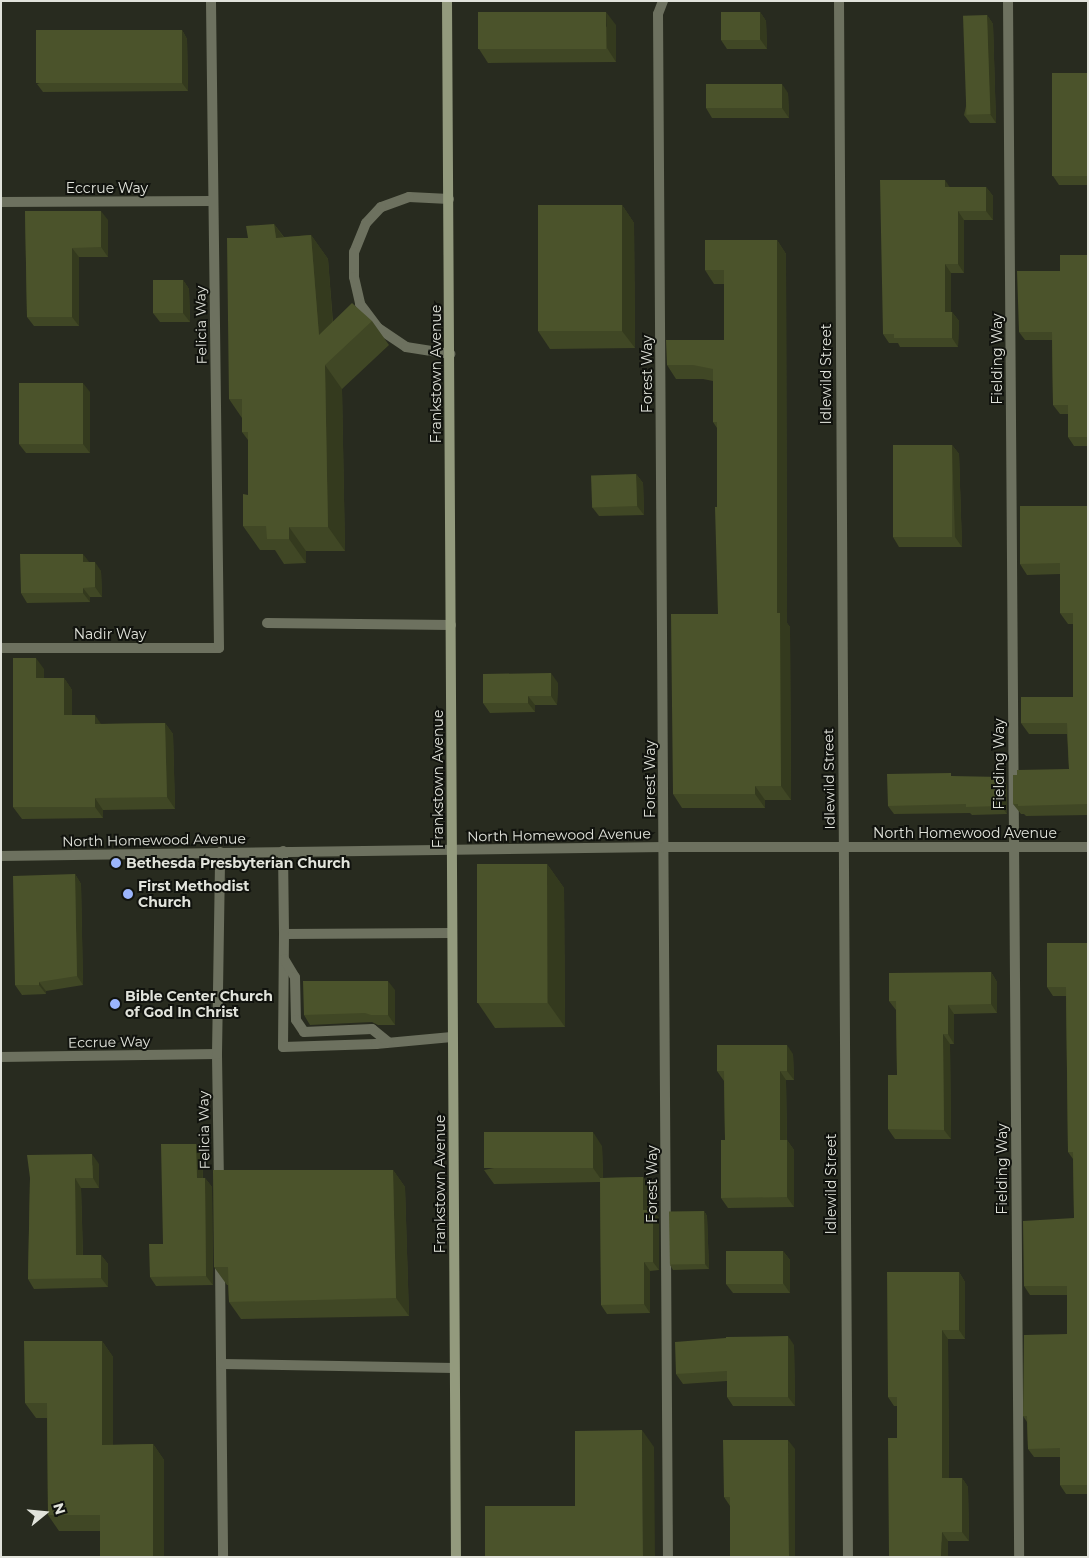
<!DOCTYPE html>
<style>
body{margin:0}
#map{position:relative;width:1089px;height:1558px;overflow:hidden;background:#282b1f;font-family:Montserrat,sans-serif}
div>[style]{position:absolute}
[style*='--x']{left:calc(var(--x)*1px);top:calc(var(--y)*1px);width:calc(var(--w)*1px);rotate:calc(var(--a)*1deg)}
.lane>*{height:10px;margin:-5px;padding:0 5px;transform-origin:5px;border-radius:5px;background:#6d715f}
.street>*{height:10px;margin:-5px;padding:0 5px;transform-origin:5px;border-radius:5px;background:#6d715f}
.secondary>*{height:10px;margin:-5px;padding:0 5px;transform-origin:5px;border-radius:5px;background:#939a7d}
.wall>*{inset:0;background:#404725}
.shaded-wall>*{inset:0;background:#343a1e}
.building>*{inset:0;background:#4b532b;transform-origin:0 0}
.dots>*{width:14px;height:14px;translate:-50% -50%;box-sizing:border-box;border:2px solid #11130e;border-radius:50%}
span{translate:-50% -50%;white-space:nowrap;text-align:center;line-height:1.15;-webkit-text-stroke:4px #11130e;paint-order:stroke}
.street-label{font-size:14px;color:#e1e3db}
.poi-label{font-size:14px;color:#e1e3db;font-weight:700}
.left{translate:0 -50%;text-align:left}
.frame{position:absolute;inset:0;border:2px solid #e1e3db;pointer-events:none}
.north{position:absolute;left:20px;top:1488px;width:50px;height:50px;-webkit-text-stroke:4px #11130e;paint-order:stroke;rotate:73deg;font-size:14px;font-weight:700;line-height:20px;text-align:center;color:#e1e3db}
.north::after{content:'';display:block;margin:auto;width:18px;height:22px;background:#e1e3db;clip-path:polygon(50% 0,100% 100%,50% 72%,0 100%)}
</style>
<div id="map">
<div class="lane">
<i style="--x:663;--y:1;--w:14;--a:111"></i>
<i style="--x:658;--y:14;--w:1543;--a:89.63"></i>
<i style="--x:1008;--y:1;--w:1556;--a:89.59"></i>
<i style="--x:449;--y:199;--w:40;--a:-177.1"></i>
<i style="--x:409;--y:197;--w:30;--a:160"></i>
<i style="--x:381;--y:207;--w:22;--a:133"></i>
<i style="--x:366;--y:223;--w:31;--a:112"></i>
<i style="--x:354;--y:252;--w:25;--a:90"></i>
<i style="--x:354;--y:277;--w:28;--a:77"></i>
<i style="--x:360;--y:304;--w:30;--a:53"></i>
<i style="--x:378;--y:328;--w:34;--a:34"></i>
<i style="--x:406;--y:347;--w:45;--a:9"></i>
<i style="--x:1;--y:202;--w:212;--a:-0.3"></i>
<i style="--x:267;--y:623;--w:184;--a:0.6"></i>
<i style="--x:1;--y:648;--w:218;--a:0"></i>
<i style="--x:219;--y:648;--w:647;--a:-90.71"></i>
<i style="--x:283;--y:851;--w:83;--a:89.3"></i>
<i style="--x:284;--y:934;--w:168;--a:-0.3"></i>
<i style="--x:284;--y:934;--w:113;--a:90.5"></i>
<i style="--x:283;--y:1047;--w:93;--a:-1.8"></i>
<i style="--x:376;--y:1044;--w:76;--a:-5.3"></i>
<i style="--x:284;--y:959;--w:21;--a:59"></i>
<i style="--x:295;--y:977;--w:43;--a:88.7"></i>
<i style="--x:296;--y:1020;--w:14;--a:56"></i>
<i style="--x:304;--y:1032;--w:68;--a:-2.5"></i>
<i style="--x:372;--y:1029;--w:21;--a:39"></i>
<i style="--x:1;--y:1057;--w:216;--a:-0.8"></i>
<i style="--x:219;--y:1183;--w:129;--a:-90.9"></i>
<i style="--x:217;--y:1054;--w:202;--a:-89.1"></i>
<i style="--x:220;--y:1263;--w:294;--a:89.4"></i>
<i style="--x:222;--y:1364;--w:232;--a:1"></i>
</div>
<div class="street">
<i style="--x:839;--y:1;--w:1556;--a:89.67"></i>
<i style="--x:1;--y:856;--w:663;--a:-0.78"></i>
<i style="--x:664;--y:847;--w:424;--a:0"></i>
</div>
<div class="secondary">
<i style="--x:447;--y:1;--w:1556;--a:89.67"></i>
</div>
<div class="wall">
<i style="clip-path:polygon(760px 12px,766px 21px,767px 49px,727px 49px,721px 40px)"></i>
<i style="clip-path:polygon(987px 15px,993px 24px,996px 123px,970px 123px,964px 115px)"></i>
<i style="clip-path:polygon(616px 25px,616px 62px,488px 63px,479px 49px)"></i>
<i style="clip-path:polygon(182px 30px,187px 39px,188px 91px,43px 92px,37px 84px)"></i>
<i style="clip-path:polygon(1088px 73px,1088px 185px,1059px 185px,1053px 176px)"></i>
<i style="clip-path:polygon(788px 93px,789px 118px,712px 118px,706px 108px)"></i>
<i style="clip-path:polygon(950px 187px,986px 187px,993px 196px,993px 220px,964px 220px,964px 273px,951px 273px,951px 312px,952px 312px,959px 321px,958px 347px,900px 347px,898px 343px,889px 343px,883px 334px)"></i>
<i style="clip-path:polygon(622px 205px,634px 223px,635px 348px,550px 349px,538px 331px)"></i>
<i style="clip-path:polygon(25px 211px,108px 220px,108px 257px,79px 257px,79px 326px,34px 326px,27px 317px)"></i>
<i style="clip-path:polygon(274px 224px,284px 237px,311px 235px,328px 259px,333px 322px,372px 321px,389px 345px,342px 389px,345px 551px,306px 551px,306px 563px,284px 564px,275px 550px,260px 550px,243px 526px,248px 495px,248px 440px,242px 432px,242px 418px,229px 399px,248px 238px)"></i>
<i style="clip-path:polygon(777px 240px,786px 254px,787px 623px,790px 627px,791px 800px,765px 800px,765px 808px,682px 808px,673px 794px,718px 614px,717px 428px,713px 422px,713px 381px,703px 379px,676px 379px,667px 365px,724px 340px,724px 284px,714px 284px,705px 270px)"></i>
<i style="clip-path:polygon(1088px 255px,1088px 446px,1074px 446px,1068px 437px,1068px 414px,1060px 414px,1053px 405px,1052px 340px,1025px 340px,1019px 332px,1060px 271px)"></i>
<i style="clip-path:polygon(183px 280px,189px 289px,190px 322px,160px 322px,153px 313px)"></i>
<i style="clip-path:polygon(90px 392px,90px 453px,26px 453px,19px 444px)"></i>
<i style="clip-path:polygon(952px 445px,959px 454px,962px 547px,899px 547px,893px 537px)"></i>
<i style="clip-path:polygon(636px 474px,643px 483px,644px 515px,599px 516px,592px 507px)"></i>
<i style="clip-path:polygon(1088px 506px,1088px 815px,1026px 816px,1024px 814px,1021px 814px,1013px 804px,1017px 775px,1069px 769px,1067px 734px,1029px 734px,1021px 723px,1073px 697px,1073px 624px,1068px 624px,1060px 613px,1060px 574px,1027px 575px,1020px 564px)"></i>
<i style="clip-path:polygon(89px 562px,101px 571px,102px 597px,90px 597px,90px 602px,27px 603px,21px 593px)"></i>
<i style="clip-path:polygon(44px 669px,44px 678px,64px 678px,72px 690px,72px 715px,101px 724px,165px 723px,173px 734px,175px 809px,103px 810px,103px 818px,22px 819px,13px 807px)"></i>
<i style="clip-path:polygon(558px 683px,557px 705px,535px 705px,535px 712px,490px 713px,483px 703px)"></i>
<i style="clip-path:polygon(954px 777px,1007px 785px,1007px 814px,972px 815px,970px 813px,894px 814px,888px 806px)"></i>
<i style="clip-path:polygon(547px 864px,564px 888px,565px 1027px,495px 1028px,478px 1003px)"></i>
<i style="clip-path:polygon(75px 874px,81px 884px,83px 985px,46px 991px,46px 994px,22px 995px,15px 985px)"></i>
<i style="clip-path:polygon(1088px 943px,1088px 1494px,1066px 1494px,1060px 1485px,1060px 1457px,1034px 1457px,1028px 1449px,1027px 1422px,1023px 1416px,1067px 1334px,1067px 1295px,1030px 1295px,1024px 1286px,1074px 1218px,1073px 1159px,1068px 1152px,1066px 996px,1053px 996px,1047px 987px)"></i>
<i style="clip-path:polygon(991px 972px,997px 982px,997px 1013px,954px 1014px,954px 1044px,950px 1044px,951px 1139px,895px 1139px,888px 1129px,897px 1075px,896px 1010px,889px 1001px)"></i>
<i style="clip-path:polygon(395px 990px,395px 1025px,378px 1025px,372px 1022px,310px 1025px,304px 1015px)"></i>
<i style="clip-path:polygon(793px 1054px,794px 1080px,786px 1080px,787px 1140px,794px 1150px,794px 1207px,728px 1208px,721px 1198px,725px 1140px,724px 1081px,717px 1071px)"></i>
<i style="clip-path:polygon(196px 1144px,202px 1153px,203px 1178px,205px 1178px,212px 1187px,213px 1285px,156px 1286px,150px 1277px,163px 1244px)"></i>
<i style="clip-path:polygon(602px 1146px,603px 1178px,643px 1177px,649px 1186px,649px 1210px,659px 1218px,659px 1270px,650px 1271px,650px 1313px,607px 1314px,601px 1305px,600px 1182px,494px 1184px,484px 1170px)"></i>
<i style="clip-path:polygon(99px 1164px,99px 1188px,81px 1188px,83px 1255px,101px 1255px,108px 1264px,108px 1287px,34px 1289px,28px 1279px,30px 1178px)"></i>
<i style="clip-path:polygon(393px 1170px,405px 1187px,409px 1316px,241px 1319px,229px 1302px,228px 1285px,227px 1285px,214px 1267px)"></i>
<i style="clip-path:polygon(704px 1211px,707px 1216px,709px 1269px,673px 1270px,670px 1265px)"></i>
<i style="clip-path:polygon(783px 1251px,790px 1260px,790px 1293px,733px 1293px,726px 1284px)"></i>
<i style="clip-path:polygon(959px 1272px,965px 1282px,965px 1339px,948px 1339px,949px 1478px,962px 1478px,968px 1487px,969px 1541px,948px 1541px,948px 1557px,897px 1438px,897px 1406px,894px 1406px,888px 1397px)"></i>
<i style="clip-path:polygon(102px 1341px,113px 1357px,113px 1445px,153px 1444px,164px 1460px,100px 1531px,59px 1531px,48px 1515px,47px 1418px,36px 1418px,25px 1403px)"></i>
<i style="clip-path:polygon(794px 1345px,795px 1406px,733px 1406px,727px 1397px,727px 1381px,683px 1384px,676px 1374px)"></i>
<i style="clip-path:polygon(795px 1449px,730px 1506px,724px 1497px)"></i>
</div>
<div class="shaded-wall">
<i style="clip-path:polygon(606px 12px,616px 25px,616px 62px,607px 48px)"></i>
<i style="clip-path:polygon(760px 12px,766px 21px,767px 49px,760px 39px)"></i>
<i style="clip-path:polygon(987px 15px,993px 24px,996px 123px,990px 114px)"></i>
<i style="clip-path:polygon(182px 30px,187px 39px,188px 91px,182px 83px)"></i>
<i style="clip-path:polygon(782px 84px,788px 93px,789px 118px,782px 108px)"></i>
<i style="clip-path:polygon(945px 180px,951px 189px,945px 187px)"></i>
<i style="clip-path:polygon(986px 187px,993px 196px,993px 220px,986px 211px)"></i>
<i style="clip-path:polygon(622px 205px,634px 223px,635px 348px,622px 331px)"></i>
<i style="clip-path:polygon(101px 211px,108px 220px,108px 257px,101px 247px)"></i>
<i style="clip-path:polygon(958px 211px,964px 220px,964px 273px,958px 264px)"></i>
<i style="clip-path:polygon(274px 224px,291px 248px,276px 238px)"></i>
<i style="clip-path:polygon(311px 235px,328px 259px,335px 355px,319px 335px)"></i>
<i style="clip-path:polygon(777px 240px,786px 254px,787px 623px,790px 627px,791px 800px,781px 786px,777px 613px)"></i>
<i style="clip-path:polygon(72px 248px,79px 257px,79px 326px,72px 317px)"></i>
<i style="clip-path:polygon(945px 264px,951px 273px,951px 321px,945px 312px)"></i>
<i style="clip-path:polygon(183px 280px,189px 289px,190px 322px,183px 313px)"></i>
<i style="clip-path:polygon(952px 312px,959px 321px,958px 347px,952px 338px)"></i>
<i style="clip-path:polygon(325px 365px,342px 389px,345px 551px,328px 527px)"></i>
<i style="clip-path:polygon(83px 383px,90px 392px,90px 453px,83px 444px)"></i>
<i style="clip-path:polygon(952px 445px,959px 454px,962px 547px,955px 537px)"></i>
<i style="clip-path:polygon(636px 474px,643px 483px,644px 515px,637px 506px)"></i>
<i style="clip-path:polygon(289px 527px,306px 551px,306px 563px,289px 539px)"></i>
<i style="clip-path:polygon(83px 554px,90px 563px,83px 562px)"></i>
<i style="clip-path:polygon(95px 562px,101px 571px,102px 597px,95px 587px)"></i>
<i style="clip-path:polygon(83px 588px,90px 597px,90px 602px,83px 593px)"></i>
<i style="clip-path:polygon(36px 658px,44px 669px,44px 689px,36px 678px)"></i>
<i style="clip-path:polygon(551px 673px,558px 683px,557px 705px,551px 696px)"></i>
<i style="clip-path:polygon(64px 678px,72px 690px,72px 727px,64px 715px)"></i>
<i style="clip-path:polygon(528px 696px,535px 705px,535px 712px,528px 703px)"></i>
<i style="clip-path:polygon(95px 715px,103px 727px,95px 724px)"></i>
<i style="clip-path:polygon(165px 723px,173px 734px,175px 809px,167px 797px)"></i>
<i style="clip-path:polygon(1001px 777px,1007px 785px,1007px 814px,1001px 806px)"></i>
<i style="clip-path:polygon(755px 786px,765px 800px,765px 808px,755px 794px)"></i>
<i style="clip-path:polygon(95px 798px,103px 810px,103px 818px,95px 807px)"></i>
<i style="clip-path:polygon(547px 864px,564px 888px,565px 1027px,548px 1003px)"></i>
<i style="clip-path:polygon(75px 874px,81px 884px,83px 985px,77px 976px)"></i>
<i style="clip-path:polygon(991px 972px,997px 982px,997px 1013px,991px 1004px)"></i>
<i style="clip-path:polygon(388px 981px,395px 990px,395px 1025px,388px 1015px)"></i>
<i style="clip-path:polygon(39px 982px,46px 991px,46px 994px,39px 985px)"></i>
<i style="clip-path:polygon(948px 1005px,954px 1014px,954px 1044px,948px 1034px)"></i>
<i style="clip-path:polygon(943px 1034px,950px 1044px,951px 1139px,944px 1130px)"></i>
<i style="clip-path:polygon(787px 1045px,793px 1054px,794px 1080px,787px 1071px)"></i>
<i style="clip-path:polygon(780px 1071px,786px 1080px,787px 1150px,780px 1140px)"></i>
<i style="clip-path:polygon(593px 1132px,602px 1146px,603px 1182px,593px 1168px)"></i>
<i style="clip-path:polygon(787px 1140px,794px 1150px,794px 1207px,787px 1197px)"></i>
<i style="clip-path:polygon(196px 1144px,202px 1153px,203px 1187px,197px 1178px)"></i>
<i style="clip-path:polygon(92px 1154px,99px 1164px,99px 1188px,93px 1178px)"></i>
<i style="clip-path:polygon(393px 1170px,405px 1187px,409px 1316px,396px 1298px)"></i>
<i style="clip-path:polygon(643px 1177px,649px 1186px,649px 1219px,643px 1210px)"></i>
<i style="clip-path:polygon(75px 1178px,81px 1188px,83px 1264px,76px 1255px)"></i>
<i style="clip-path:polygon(205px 1178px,212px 1187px,213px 1285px,206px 1276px)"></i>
<i style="clip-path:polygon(653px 1210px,659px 1218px,659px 1270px,653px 1262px)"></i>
<i style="clip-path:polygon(704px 1211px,707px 1216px,709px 1269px,705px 1264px)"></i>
<i style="clip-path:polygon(783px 1251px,790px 1260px,790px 1293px,783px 1283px)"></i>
<i style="clip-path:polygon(101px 1255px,108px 1264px,108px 1287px,101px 1278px)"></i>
<i style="clip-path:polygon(644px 1262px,650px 1271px,650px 1313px,644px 1304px)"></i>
<i style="clip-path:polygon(959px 1272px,965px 1282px,965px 1339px,959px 1330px)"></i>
<i style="clip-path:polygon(942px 1330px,948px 1339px,949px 1487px,942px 1478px)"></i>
<i style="clip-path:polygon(788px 1336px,794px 1345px,795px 1406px,788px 1397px)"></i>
<i style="clip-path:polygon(102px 1341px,113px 1357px,113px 1460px,102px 1445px)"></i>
<i style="clip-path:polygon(642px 1430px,654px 1447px,655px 1557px,643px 1557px)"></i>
<i style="clip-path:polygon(788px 1440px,795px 1449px,795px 1557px,789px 1557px)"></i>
<i style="clip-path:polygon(153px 1444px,164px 1460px,164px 1557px,153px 1557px)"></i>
<i style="clip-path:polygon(962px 1478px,968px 1487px,969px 1541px,962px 1532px)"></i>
<i style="clip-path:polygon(942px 1532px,948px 1541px,948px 1557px,941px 1557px)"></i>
</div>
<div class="building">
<i style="left:478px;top:12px;width:128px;height:37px"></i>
<i style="left:721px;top:12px;width:39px;height:28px"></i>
<i style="left:987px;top:15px;width:99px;height:24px;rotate:88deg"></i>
<i style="left:182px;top:30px;width:53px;height:146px;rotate:90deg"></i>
<i style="left:1052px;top:73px;width:36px;height:103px"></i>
<i style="left:706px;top:84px;width:76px;height:24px"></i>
<i style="clip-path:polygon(880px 180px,945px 180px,945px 187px,986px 187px,986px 211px,958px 211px,958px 264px,945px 264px,945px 312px,952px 312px,952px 338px,894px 338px,894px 334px,883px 334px)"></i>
<i style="left:622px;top:205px;width:126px;height:84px;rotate:90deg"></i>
<i style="clip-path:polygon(25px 211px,101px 211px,101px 247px,72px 248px,72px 317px,27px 317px)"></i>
<i style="clip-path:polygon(274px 224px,276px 238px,311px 235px,319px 335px,352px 303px,372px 321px,325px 365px,328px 527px,289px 527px,289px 539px,267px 539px,266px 526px,243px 526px,243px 494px,248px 495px,248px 432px,242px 432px,242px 399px,229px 399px,227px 238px,248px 238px,246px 226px)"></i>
<i style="clip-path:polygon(705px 240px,777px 240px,777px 613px,780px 613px,781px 786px,755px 786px,755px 794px,673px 794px,671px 614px,718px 614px,715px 507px,717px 507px,717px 422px,713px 422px,713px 369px,693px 365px,667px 365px,666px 340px,724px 340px,724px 270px,705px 270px)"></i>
<i style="clip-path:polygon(1060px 255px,1088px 255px,1088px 437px,1068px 437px,1068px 405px,1053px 405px,1052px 332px,1019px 332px,1017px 271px,1060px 271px)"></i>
<i style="left:153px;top:280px;width:30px;height:33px"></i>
<i style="left:83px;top:383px;width:61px;height:64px;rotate:90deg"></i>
<i style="left:893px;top:445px;width:59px;height:92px"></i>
<i style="left:636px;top:474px;width:32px;height:45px;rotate:88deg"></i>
<i style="clip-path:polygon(1020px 506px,1088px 506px,1088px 804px,1018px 806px,1018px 804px,1013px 804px,1013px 775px,1017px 775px,1017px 770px,1069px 769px,1067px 723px,1021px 723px,1021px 697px,1073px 697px,1073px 613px,1060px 613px,1060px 563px,1020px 564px)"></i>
<i style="clip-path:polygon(20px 554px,83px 554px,83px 562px,95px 562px,95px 587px,83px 588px,83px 593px,21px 593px)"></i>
<i style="clip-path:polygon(13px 658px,36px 658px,36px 678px,64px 678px,64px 715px,95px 715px,95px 724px,165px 723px,167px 797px,95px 798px,95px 807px,13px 807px)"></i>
<i style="clip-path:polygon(551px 673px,551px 696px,528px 696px,528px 703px,483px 703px,483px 674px)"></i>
<i style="clip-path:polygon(951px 773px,951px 776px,1001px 777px,1001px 806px,966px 807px,966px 804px,888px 806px,887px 774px)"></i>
<i style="left:477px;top:864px;width:70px;height:139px"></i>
<i style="clip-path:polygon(75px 874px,77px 976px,39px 982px,39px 985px,15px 985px,13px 876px)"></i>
<i style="clip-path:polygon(1047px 943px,1088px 943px,1088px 1485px,1060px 1485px,1060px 1448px,1028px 1449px,1027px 1416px,1023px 1416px,1024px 1335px,1067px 1334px,1067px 1286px,1024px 1286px,1023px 1221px,1074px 1218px,1073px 1152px,1068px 1152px,1066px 987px,1047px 987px)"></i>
<i style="clip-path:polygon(991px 972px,991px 1004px,948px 1005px,948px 1034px,943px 1034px,944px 1130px,888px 1129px,888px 1075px,897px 1075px,896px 1001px,889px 1001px,889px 973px)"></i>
<i style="clip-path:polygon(303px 981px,388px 981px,388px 1015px,371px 1015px,365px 1013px,304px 1015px)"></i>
<i style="clip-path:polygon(717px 1045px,787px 1045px,787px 1071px,780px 1071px,780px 1140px,787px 1140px,787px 1197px,721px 1198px,721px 1140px,725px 1140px,724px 1071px,717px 1071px)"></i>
<i style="left:593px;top:1132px;width:36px;height:109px;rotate:90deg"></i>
<i style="clip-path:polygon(161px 1144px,196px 1144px,197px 1178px,205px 1178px,206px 1276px,150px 1277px,149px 1244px,163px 1244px)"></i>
<i style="clip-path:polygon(92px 1154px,93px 1178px,75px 1178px,76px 1255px,101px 1255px,101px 1278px,28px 1279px,30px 1178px,27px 1155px)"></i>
<i style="clip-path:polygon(213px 1170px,393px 1170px,396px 1298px,229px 1302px,228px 1267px,214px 1267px)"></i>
<i style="clip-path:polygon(643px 1177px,643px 1210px,653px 1210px,653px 1262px,644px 1262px,644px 1304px,601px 1305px,600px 1178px)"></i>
<i style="left:704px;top:1211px;width:53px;height:35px;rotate:89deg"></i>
<i style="left:726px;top:1251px;width:57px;height:33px"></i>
<i style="clip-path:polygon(887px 1272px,959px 1272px,959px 1330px,942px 1330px,942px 1478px,962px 1478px,962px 1532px,942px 1532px,941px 1557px,889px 1557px,888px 1438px,897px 1438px,897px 1397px,888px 1397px)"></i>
<i style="clip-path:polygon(788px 1336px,788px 1397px,727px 1397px,727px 1371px,676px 1374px,675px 1342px,726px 1338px,726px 1337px)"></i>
<i style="clip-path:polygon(24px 1341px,102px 1341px,102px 1445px,153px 1444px,153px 1557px,100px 1557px,100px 1515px,48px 1515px,47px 1403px,25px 1403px)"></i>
<i style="clip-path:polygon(642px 1430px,643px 1557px,485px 1557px,485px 1506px,575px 1506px,575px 1431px)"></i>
<i style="clip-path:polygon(723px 1440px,788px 1440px,789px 1557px,730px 1557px,730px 1497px,724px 1497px)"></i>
</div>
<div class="dots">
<i style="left:116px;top:863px;background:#9bb5fd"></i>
<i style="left:128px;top:894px;background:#9bb5fd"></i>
<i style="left:115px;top:1004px;background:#9bb5fd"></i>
</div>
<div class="street-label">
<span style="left:107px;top:188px">Eccrue Way</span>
<span style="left:201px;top:325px;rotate:-91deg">Felicia Way</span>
<span style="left:997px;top:359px;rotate:-90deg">Fielding Way</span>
<span style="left:436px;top:374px;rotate:-90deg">Frankstown Avenue</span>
<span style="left:647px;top:374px;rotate:-90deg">Forest Way</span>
<span style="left:826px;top:374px;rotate:-90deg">Idlewild Street</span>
<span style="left:110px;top:634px">Nadir Way</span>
<span style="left:999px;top:764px;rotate:-90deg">Fielding Way</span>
<span style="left:438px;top:779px;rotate:-90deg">Frankstown Avenue</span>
<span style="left:650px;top:779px;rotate:-90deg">Forest Way</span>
<span style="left:829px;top:779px;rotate:-91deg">Idlewild Street</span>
<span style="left:965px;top:833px">North Homewood Avenue</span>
<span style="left:559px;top:835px;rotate:-1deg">North Homewood Avenue</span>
<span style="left:154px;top:840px;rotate:-1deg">North Homewood Avenue</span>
<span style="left:109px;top:1042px;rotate:-1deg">Eccrue Way</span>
<span style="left:204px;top:1130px;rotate:-91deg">Felicia Way</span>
<span style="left:1002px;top:1169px;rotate:-90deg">Fielding Way</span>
<span style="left:440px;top:1184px;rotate:-90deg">Frankstown Avenue</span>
<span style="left:652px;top:1184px;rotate:-90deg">Forest Way</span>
<span style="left:831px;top:1184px;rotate:-90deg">Idlewild Street</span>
</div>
<div class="poi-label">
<span class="left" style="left:126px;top:863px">Bethesda Presbyterian Church</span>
<span class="left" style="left:138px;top:894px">First Methodist<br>Church</span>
<span class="left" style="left:125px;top:1004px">Bible Center Church<br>of God In Christ</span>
</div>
<div class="frame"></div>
<div class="north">N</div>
</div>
